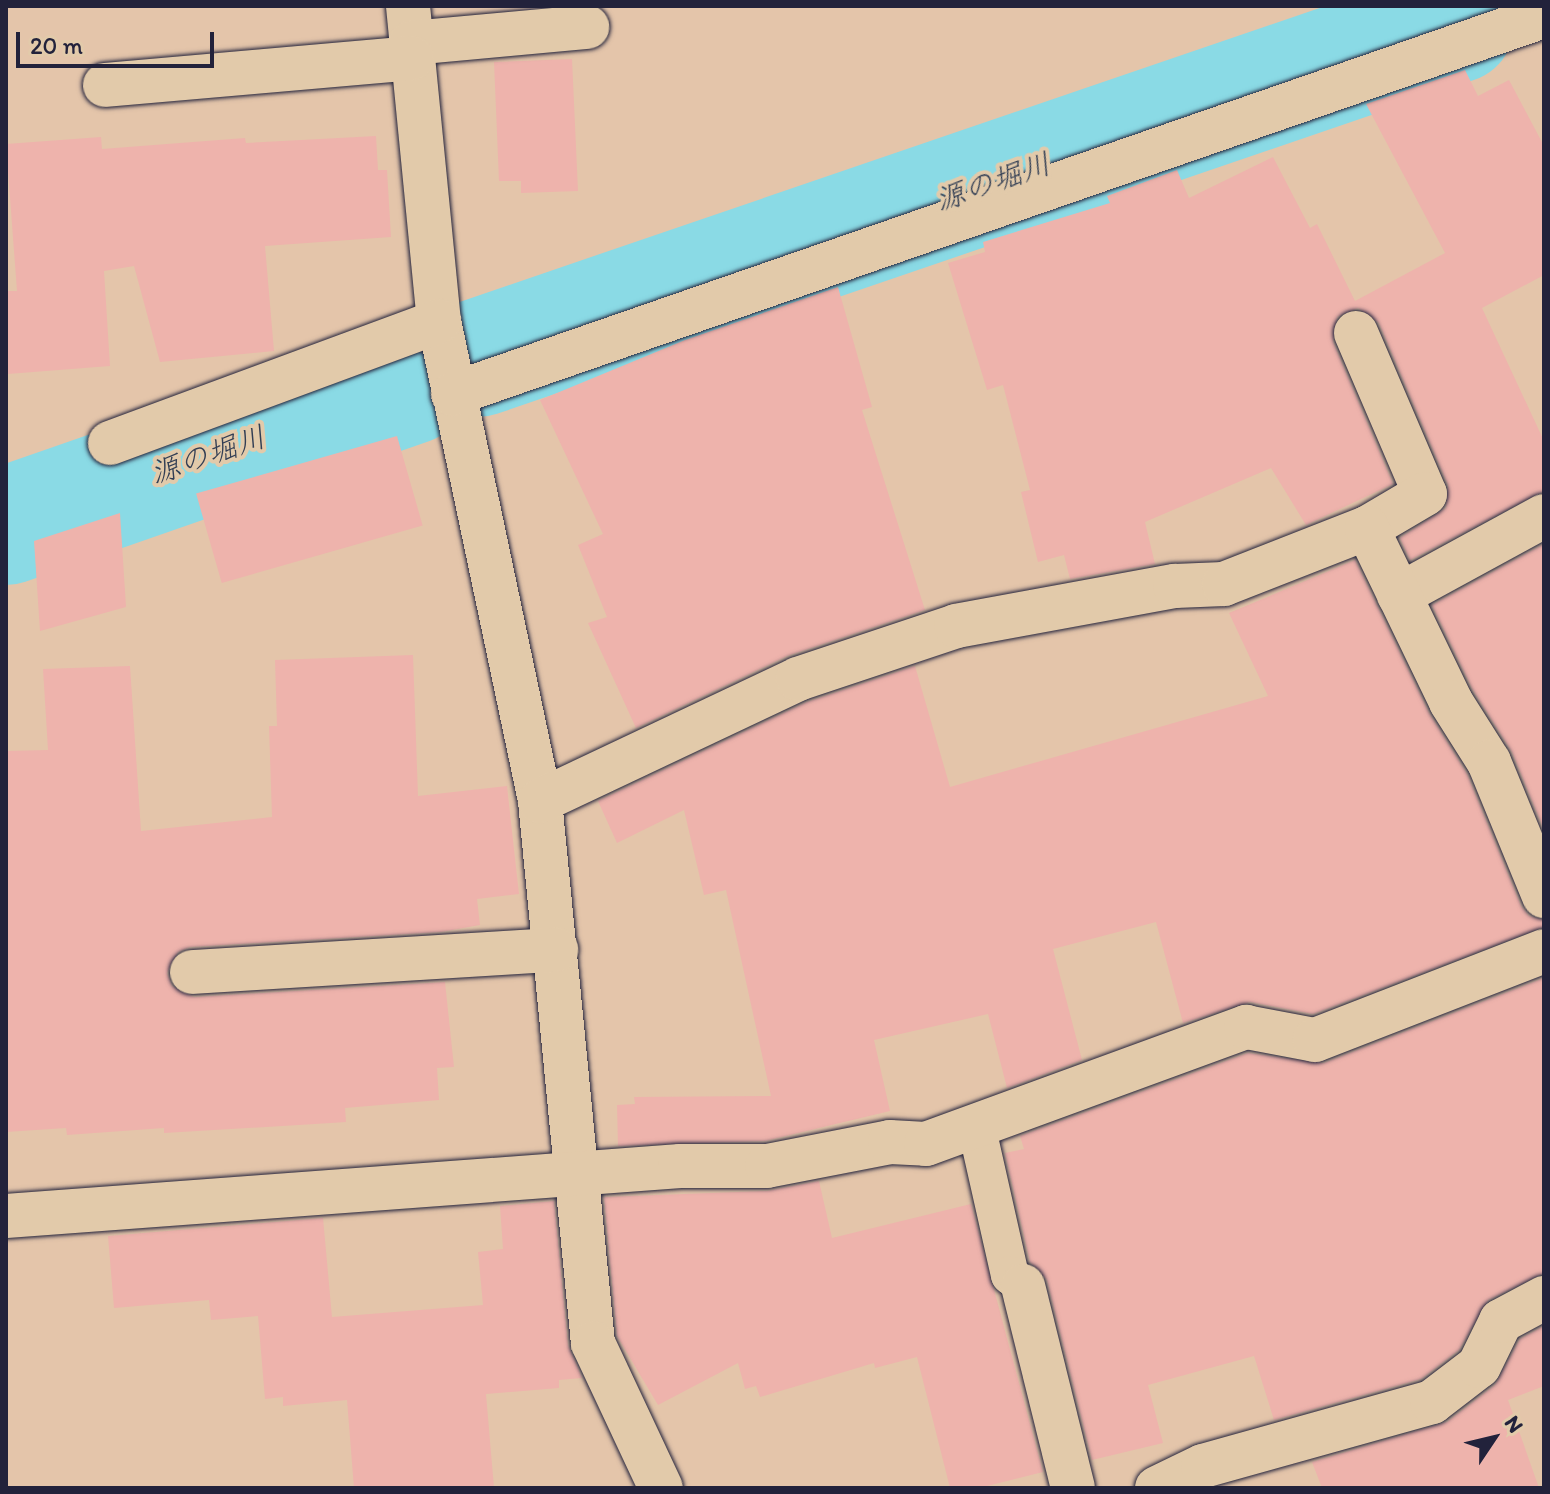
<!DOCTYPE html>
<meta charset="utf-8">
<style>
body{margin:0}
#map{position:relative;width:1550px;height:1494px;overflow:hidden;background:#e4c5aa;font-family:Itim,"Klee One",sans-serif}
div>[style]{position:absolute}
[style*='--x']{left:calc(var(--x)*1px);top:calc(var(--y)*1px);width:calc(var(--w)*1px);rotate:calc(var(--a)*1deg)}
.river>*{height:118px;margin:-59px;padding:0 59px;transform-origin:59px;border-radius:59px;background:#8adae5}
.building>*{inset:0;background:#eeb3ac;transform-origin:0 0}
.roads{filter:drop-shadow(0 0 2px #22223b) drop-shadow(0 0 2px #22223b)}
.lane>*{height:38px;margin:-19px;padding:0 19px;transform-origin:19px;border-radius:19px;background:#e2caaa}
.street>*{height:44px;margin:-22px;padding:0 22px;transform-origin:22px;border-radius:22px;background:#e2caaa}
span{translate:-50% -50%;white-space:nowrap;text-align:center;line-height:1.15;-webkit-text-stroke:8px #e2caaa;paint-order:stroke}
.water-label{font-size:30px;color:#323e54;font-style:italic}
.frame{position:absolute;inset:0;border:8px solid #22223b;pointer-events:none}
.north{position:absolute;left:1454px;top:1398px;width:80px;height:80px;-webkit-text-stroke:6px #e2caaa;paint-order:stroke;rotate:55deg;font-size:22px;font-weight:700;line-height:32px;text-align:center;color:#22223b}
.north::after{content:'';display:block;margin:auto;width:28px;height:36px;background:#22223b;clip-path:polygon(50% 0,100% 100%,50% 72%,0 100%)}
.scale{position:absolute;left:16px;top:32px;width:198px;height:36px;box-sizing:border-box;border:4px solid #22223b;border-top:0;padding-left:10px;font-size:24px;line-height:28px;white-space:nowrap;color:#22223b;-webkit-text-stroke:6px #e2caaa;paint-order:stroke}
</style>
<div id="map">
<div class="river">
<i style="--x:478;--y:358;--w:1033;--a:-18.87"></i>
<i style="--x:6;--y:526;--w:428;--a:-19.2"></i>
</div>
<div class="building">
<i style="clip-path:polygon(572px 59px,578px 191px,521px 193px,521px 181px,499px 181px,494px 62px)"></i>
<i style="clip-path:polygon(1465px 70px,1478px 96px,1509px 80px,1544px 146px,1544px 275px,1482px 308px,1544px 441px,1544px 491px,1410px 560px,1400px 538px,1446px 508px,1448px 485px,1379px 323px,1358px 308px,1337px 317px,1333px 342px,1393px 484px,1306px 525px,1271px 468px,1145px 522px,1155px 564px,1070px 579px,1064px 555px,1038px 562px,1021px 492px,1030px 490px,1003px 385px,987px 390px,948px 263px,985px 252px,983px 242px,1110px 203px,1107px 196px,1177px 170px,1189px 198px,1273px 157px,1310px 228px,1317px 224px,1355px 301px,1445px 253px,1366px 104px)"></i>
<i style="clip-path:polygon(376px 136px,378px 170px,387px 170px,391px 237px,265px 246px,274px 351px,160px 362px,134px 266px,104px 271px,110px 366px,8px 374px,6px 291px,17px 291px,6px 144px,101px 137px,102px 149px,245px 138px,246px 143px)"></i>
<i style="clip-path:polygon(838px 287px,872px 407px,862px 410px,925px 610px,787px 656px,636px 728px,588px 623px,607px 617px,578px 545px,603px 534px,540px 400px,685px 340px)"></i>
<i style="left:397px;top:436px;width:93px;height:209px;rotate:74deg"></i>
<i style="clip-path:polygon(120px 513px,126px 607px,40px 631px,34px 541px)"></i>
<i style="clip-path:polygon(1544px 544px,1544px 830px,1512px 752px,1473px 690px,1432px 605px)"></i>
<i style="clip-path:polygon(1355px 560px,1429px 713px,1467px 774px,1521px 906px,1529px 916px,1544px 920px,1544px 927px,1313px 1014px,1250px 1002px,1183px 1023px,1156px 922px,1053px 949px,1082px 1060px,1007px 1088px,988px 1014px,874px 1040px,890px 1111px,765px 1141px,618px 1146px,617px 1105px,635px 1104px,634px 1097px,771px 1096px,726px 890px,704px 895px,684px 810px,617px 843px,598px 801px,807px 702px,915px 666px,950px 787px,1268px 696px,1229px 613px)"></i>
<i style="clip-path:polygon(413px 655px,418px 796px,507px 786px,519px 894px,477px 899px,480px 925px,441px 932px,190px 947px,178px 952px,167px 973px,172px 986px,194px 997px,445px 982px,454px 1067px,437px 1068px,439px 1100px,345px 1108px,346px 1122px,315px 1124px,164px 1133px,164px 1128px,67px 1135px,66px 1128px,6px 1132px,6px 751px,48px 750px,43px 669px,130px 666px,141px 831px,272px 817px,269px 726px,277px 726px,275px 660px)"></i>
<i style="clip-path:polygon(1544px 978px,1544px 1273px,1488px 1300px,1459px 1350px,1421px 1379px,1274px 1420px,1254px 1356px,1148px 1385px,1163px 1443px,1092px 1460px,1047px 1280px,1030px 1262px,1005px 1153px,1024px 1149px,1020px 1136px,1248px 1053px,1324px 1063px)"></i>
<i style="clip-path:polygon(819px 1181px,832px 1238px,971px 1204px,1043px 1472px,979px 1488px,950px 1488px,917px 1357px,875px 1368px,874px 1363px,760px 1397px,756px 1386px,745px 1389px,738px 1363px,658px 1405px,617px 1336px,604px 1197px,767px 1191px)"></i>
<i style="clip-path:polygon(554px 1201px,568px 1345px,582px 1378px,559px 1380px,559px 1388px,486px 1394px,494px 1488px,354px 1488px,347px 1400px,283px 1406px,283px 1397px,265px 1399px,258px 1316px,211px 1320px,209px 1300px,114px 1308px,108px 1236px,323px 1218px,332px 1317px,483px 1305px,478px 1252px,503px 1249px,500px 1206px)"></i>
<i style="clip-path:polygon(1544px 1326px,1544px 1386px,1508px 1400px,1539px 1488px,1322px 1488px,1312px 1462px,1447px 1422px,1495px 1385px,1520px 1339px)"></i>
</div>
<div class="roads">
<div class="lane">
<i style="--x:977;--y:1129;--w:150;--a:77.3"></i>
<i style="--x:1010;--y:1275;--w:17;--a:40"></i>
</div>
<div class="street">
<i style="--x:408;--y:6;--w:317;--a:84.4"></i>
<i style="--x:439;--y:321;--w:491;--a:78.1"></i>
<i style="--x:540;--y:801;--w:545;--a:84.42"></i>
<i style="--x:593;--y:1343;--w:160;--a:64.9"></i>
<i style="--x:411;--y:43;--w:177;--a:-5.2"></i>
<i style="--x:105;--y:85;--w:308;--a:-5"></i>
<i style="--x:1356;--y:333;--w:175;--a:66.8"></i>
<i style="--x:1425;--y:494;--w:67;--a:149.6"></i>
<i style="--x:453;--y:394;--w:1155;--a:-19.11"></i>
<i style="--x:110;--y:443;--w:351;--a:-20.3"></i>
<i style="--x:1399;--y:595;--w:165;--a:-28.6"></i>
<i style="--x:540;--y:801;--w:285;--a:-25.3"></i>
<i style="--x:798;--y:679;--w:167;--a:-18.5"></i>
<i style="--x:956;--y:626;--w:223;--a:-10.4"></i>
<i style="--x:1175;--y:586;--w:49;--a:-2.3"></i>
<i style="--x:1224;--y:584;--w:154;--a:-21.4"></i>
<i style="--x:1367;--y:528;--w:193;--a:64.2"></i>
<i style="--x:1451;--y:702;--w:71;--a:57.7"></i>
<i style="--x:1489;--y:762;--w:145;--a:67.7"></i>
<i style="--x:192;--y:972;--w:365;--a:-3.5"></i>
<i style="--x:6;--y:1216;--w:676;--a:-4.24"></i>
<i style="--x:680;--y:1166;--w:87;--a:0"></i>
<i style="--x:767;--y:1166;--w:125;--a:-11"></i>
<i style="--x:890;--y:1142;--w:36;--a:3"></i>
<i style="--x:926;--y:1144;--w:341;--a:-20.1"></i>
<i style="--x:1246;--y:1027;--w:70;--a:10.7"></i>
<i style="--x:1315;--y:1040;--w:246;--a:-21.2"></i>
<i style="--x:1023;--y:1286;--w:208;--a:76.1"></i>
<i style="--x:1157;--y:1488;--w:51;--a:-25.6"></i>
<i style="--x:1203;--y:1466;--w:238;--a:-15.6"></i>
<i style="--x:1432;--y:1402;--w:59;--a:-37.5"></i>
<i style="--x:1479;--y:1366;--w:50;--a:-63.9"></i>
<i style="--x:1501;--y:1321;--w:49;--a:-28.1"></i>
</div>
</div>
<div class="water-label">
<span style="left:993px;top:182px;rotate:-19deg">源の堀川</span>
<span style="left:208px;top:455px;rotate:-19deg">源の堀川</span>
</div>
<div class="frame"></div>
<div class="north">N</div>
<div class="scale">20 m</div>
</div>
